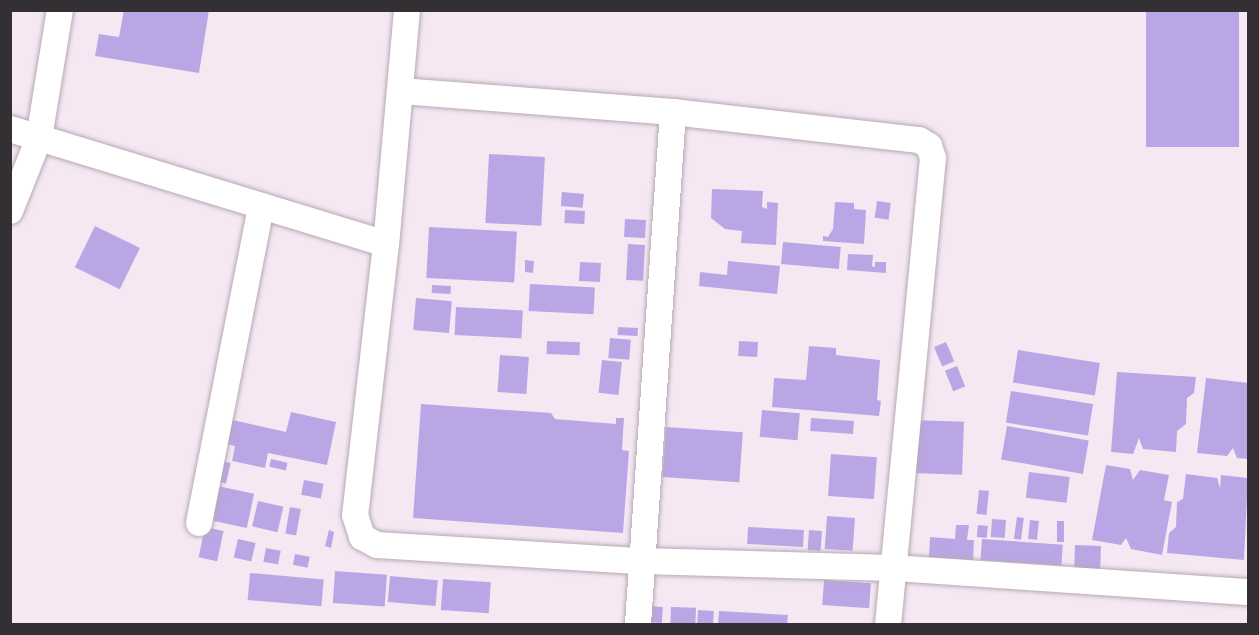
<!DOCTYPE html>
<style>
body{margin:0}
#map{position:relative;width:1259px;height:635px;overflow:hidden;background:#f5e8f3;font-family:"Fira Sans Condensed",sans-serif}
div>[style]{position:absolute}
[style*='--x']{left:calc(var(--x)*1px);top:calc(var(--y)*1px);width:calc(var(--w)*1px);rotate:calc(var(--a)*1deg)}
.building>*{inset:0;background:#bba6e5;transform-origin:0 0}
.roads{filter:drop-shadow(0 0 2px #b6a9b4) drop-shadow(0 0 2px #b6a9b4)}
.minor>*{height:26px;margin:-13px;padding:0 13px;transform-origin:13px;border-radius:13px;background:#fff}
span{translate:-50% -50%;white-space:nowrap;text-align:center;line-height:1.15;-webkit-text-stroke:4.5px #fff;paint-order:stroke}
.frame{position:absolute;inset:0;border:12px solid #342f33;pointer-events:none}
</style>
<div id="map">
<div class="building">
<i style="clip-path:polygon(124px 10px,209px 10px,199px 73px,95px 56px,99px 34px,119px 37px)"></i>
<i style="left:1146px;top:10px;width:93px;height:137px"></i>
<i style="left:489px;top:154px;width:56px;height:69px;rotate:3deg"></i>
<i style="clip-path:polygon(712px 189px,763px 191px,762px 207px,767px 209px,767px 202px,778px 203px,776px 245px,741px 243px,742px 231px,725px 229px,711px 218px)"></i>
<i style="left:562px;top:192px;width:22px;height:14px;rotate:5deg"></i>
<i style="left:877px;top:201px;width:14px;height:17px;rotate:8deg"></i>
<i style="clip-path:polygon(835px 202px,854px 203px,854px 209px,866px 210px,864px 244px,823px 241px,823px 236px,828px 237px,833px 229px)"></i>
<i style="left:565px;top:210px;width:20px;height:13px;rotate:3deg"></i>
<i style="left:625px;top:219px;width:21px;height:18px;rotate:3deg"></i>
<i style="left:95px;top:226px;width:50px;height:46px;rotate:26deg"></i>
<i style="left:429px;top:227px;width:88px;height:51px;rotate:3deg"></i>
<i style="left:783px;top:242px;width:58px;height:22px;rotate:5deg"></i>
<i style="left:628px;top:244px;width:17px;height:36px;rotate:3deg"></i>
<i style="clip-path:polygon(848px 254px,873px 255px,872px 266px,875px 267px,875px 262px,886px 262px,886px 273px,847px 270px)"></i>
<i style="clip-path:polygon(525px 260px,534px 261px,533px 273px,525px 272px)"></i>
<i style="clip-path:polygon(728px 261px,780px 266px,777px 294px,699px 286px,700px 272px,727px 275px)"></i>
<i style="left:580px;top:262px;width:21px;height:19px;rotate:3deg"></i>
<i style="left:530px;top:284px;width:65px;height:27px;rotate:3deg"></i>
<i style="left:432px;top:285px;width:19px;height:8px;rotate:3deg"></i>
<i style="left:416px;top:298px;width:36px;height:32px;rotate:5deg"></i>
<i style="left:456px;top:307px;width:67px;height:28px;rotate:3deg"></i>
<i style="left:618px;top:327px;width:20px;height:8px;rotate:3deg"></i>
<i style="left:610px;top:338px;width:21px;height:20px;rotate:5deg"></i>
<i style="left:547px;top:341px;width:33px;height:13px;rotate:2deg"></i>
<i style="left:739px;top:341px;width:19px;height:15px;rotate:3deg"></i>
<i style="left:946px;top:342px;width:21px;height:13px;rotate:67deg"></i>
<i style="clip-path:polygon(809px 346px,836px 348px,836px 355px,880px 360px,877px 400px,881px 401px,879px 416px,772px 407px,774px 378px,806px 380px)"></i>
<i style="left:1018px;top:350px;width:83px;height:33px;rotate:9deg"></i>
<i style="left:500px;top:355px;width:29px;height:37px;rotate:4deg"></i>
<i style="left:602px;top:360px;width:20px;height:33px;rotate:6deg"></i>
<i style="left:957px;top:366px;width:22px;height:13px;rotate:68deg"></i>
<i style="clip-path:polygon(1117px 372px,1196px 377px,1194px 393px,1187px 398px,1186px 424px,1177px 431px,1176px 452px,1143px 449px,1139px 438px,1133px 454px,1111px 452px)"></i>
<i style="clip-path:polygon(1206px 378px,1248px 383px,1248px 459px,1237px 458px,1233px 448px,1227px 456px,1197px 453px)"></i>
<i style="left:1011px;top:391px;width:83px;height:32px;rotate:9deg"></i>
<i style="clip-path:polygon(421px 404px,551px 413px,555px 419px,616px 424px,616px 418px,624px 418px,622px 450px,629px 451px,623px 533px,413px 518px)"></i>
<i style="left:762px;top:410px;width:38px;height:27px;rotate:5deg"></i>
<i style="clip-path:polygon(291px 412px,336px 422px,327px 465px,268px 453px,265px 468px,232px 461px,235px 446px,222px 443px,228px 419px,286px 432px)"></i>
<i style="left:811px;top:418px;width:43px;height:13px;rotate:4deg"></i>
<i style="left:913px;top:420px;width:51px;height:53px;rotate:2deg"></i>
<i style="left:1007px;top:426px;width:83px;height:34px;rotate:10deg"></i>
<i style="left:666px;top:427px;width:77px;height:50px;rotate:4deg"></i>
<i style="left:831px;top:454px;width:46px;height:42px;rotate:4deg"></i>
<i style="left:271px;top:459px;width:17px;height:8px;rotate:13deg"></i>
<i style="left:218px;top:460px;width:13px;height:21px;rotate:13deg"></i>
<i style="clip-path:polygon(1106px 465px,1130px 469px,1133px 480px,1140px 470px,1169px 475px,1164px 500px,1172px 502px,1162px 555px,1131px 549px,1126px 538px,1121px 545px,1092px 540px)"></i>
<i style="left:1029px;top:472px;width:41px;height:26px;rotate:7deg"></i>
<i style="clip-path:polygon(1186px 474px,1217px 478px,1220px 488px,1221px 475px,1248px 478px,1244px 560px,1167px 553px,1169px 533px,1176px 527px,1177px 502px,1183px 499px)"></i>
<i style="left:304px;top:480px;width:20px;height:15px;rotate:11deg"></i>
<i style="left:213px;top:485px;width:42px;height:35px;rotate:12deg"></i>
<i style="left:979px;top:490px;width:10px;height:24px;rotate:6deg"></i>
<i style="left:258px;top:501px;width:26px;height:26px;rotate:13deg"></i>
<i style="left:290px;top:507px;width:11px;height:27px;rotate:10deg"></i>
<i style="left:827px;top:516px;width:28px;height:33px;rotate:4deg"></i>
<i style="left:1017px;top:517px;width:7px;height:22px;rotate:8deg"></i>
<i style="left:992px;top:519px;width:14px;height:18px;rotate:4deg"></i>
<i style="left:1030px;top:520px;width:9px;height:19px;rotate:6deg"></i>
<i style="left:1057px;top:521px;width:7px;height:21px"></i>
<i style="clip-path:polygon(956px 525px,969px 525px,967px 540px,974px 540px,973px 560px,929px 557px,930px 537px,955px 539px)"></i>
<i style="left:978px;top:525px;width:10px;height:12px;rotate:6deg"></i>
<i style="left:205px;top:527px;width:19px;height:31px;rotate:12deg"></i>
<i style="left:748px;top:527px;width:56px;height:17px;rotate:3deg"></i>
<i style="clip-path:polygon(329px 530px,334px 532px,331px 548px,325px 546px)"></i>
<i style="left:809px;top:530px;width:13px;height:20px;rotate:4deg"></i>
<i style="left:238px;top:539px;width:18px;height:19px;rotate:13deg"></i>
<i style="left:982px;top:539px;width:81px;height:21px;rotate:4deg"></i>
<i style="left:1075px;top:545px;width:26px;height:26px;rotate:2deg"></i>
<i style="left:266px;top:548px;width:15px;height:14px;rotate:11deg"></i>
<i style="left:295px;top:554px;width:15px;height:11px;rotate:11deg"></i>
<i style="left:335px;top:571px;width:52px;height:32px;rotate:4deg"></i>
<i style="left:250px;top:573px;width:74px;height:27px;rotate:5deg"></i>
<i style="left:390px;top:576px;width:48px;height:26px;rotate:5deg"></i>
<i style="left:443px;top:579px;width:48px;height:31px;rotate:4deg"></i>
<i style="left:824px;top:580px;width:47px;height:25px;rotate:4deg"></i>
<i style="left:647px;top:606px;width:16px;height:16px;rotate:4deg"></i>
<i style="left:671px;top:607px;width:25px;height:17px;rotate:2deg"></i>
<i style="left:698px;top:610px;width:16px;height:14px;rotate:4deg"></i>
<i style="clip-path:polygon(719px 611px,788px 615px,787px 624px,718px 624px)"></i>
</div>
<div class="roads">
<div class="minor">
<i style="--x:407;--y:10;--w:235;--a:95.1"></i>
<i style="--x:386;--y:244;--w:273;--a:96.5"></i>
<i style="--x:355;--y:515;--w:23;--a:72"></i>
<i style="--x:362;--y:537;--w:17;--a:28"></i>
<i style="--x:377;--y:545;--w:265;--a:3.5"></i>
<i style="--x:642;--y:561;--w:252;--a:1.6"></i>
<i style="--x:894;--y:568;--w:355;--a:3.9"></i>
<i style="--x:401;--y:91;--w:273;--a:4.4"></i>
<i style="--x:673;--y:112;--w:248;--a:6.5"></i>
<i style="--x:919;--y:140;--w:12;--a:31"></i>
<i style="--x:929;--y:146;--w:13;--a:72"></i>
<i style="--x:933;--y:158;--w:468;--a:95.5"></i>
<i style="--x:10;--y:129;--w:393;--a:17"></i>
<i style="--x:10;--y:211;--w:79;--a:-68.3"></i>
<i style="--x:39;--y:138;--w:130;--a:-80.7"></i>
<i style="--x:199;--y:523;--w:323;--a:-78.9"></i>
<i style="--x:638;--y:624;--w:513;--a:-86.09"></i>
</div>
</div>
<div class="frame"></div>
</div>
